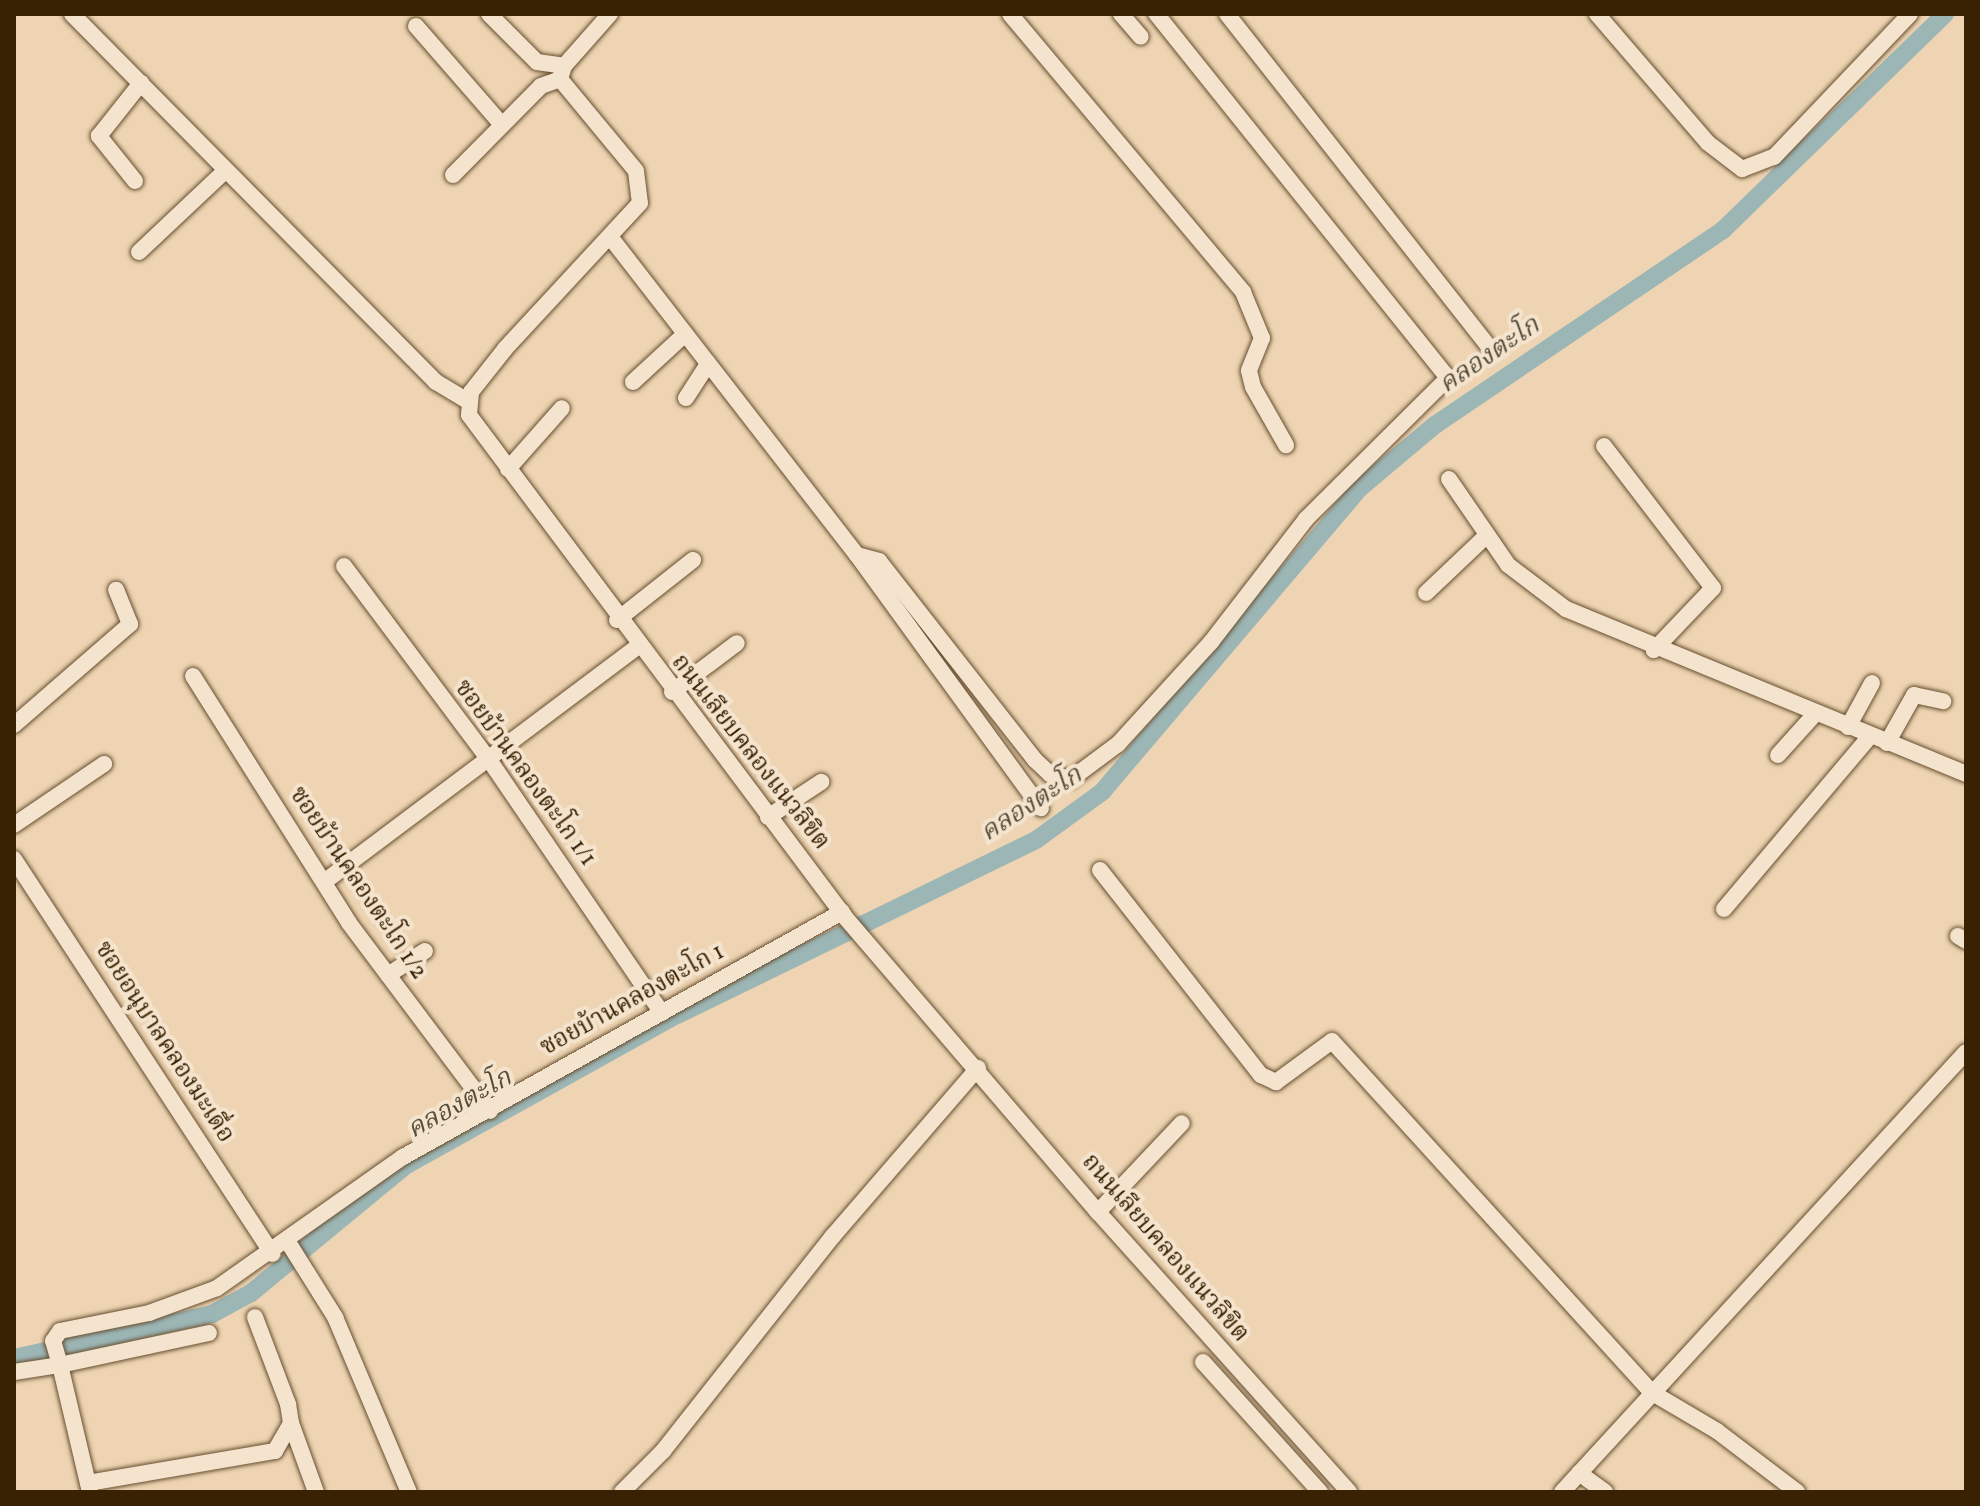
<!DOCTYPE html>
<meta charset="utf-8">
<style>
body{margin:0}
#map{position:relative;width:1980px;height:1506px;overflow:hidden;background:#eed4b2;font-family:Vollkorn,"Noto Serif Thai",serif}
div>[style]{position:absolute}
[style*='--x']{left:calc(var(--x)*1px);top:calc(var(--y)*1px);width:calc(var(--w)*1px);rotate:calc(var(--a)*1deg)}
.canal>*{height:18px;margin:-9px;padding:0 9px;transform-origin:9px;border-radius:9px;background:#9cb6b6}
.roads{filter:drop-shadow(0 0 2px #664e2f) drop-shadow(0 0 2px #664e2f)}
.minor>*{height:16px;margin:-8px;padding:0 8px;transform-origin:8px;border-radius:8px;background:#f4e3cd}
span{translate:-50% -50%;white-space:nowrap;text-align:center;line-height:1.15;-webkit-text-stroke:8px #f4e3cd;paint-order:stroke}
.street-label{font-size:24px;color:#382203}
.water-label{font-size:26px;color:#564e39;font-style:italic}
.frame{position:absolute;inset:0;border:16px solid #382203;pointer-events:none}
</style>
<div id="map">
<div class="canal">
<i style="--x:14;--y:1358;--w:203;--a:-12.5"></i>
<i style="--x:212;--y:1314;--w:44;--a:-28.3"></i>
<i style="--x:251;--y:1293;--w:200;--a:-39.5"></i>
<i style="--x:405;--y:1166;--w:302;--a:-29.1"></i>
<i style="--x:669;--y:1019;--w:408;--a:-26"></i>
<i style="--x:1036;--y:840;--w:82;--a:-36"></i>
<i style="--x:1102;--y:792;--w:400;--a:-49.7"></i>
<i style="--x:1361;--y:487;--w:97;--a:-40"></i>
<i style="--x:1435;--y:425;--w:348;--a:-34.1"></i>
<i style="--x:1723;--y:230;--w:310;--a:-44.2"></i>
</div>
<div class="roads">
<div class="minor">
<i style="--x:72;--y:14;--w:518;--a:45.31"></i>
<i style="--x:436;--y:382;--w:37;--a:31"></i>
<i style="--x:489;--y:14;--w:68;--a:45"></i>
<i style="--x:537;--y:62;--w:27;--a:8"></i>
<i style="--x:610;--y:14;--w:69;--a:131.5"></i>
<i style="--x:564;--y:66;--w:14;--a:107"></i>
<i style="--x:560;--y:79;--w:119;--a:50.4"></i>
<i style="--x:636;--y:171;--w:32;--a:83"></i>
<i style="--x:640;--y:203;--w:199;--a:132.8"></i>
<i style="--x:505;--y:349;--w:55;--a:128.3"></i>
<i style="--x:471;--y:392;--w:23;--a:95"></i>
<i style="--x:469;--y:415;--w:627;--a:53.17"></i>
<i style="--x:845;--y:917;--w:389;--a:49.4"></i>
<i style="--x:1098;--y:1212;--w:376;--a:48.1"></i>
<i style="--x:1010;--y:14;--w:363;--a:50"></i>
<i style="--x:1243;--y:292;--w:50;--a:67.6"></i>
<i style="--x:1262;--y:338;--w:35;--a:112"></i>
<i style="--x:1249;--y:371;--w:16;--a:76"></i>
<i style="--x:1253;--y:387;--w:67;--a:60.4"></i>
<i style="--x:1121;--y:14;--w:30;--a:49"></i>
<i style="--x:1227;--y:14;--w:427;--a:51.8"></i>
<i style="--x:1597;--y:14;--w:170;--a:49.3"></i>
<i style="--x:1708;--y:143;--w:43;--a:37.4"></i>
<i style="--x:1742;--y:169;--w:34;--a:-21"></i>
<i style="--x:1774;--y:157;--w:197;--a:-46.4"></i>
<i style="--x:416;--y:26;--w:131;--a:49"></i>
<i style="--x:453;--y:175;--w:125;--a:-45.3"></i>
<i style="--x:541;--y:86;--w:20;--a:-20"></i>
<i style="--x:135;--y:181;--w:58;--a:-128.7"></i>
<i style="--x:99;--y:136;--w:68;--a:-51.6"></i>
<i style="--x:611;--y:238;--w:401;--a:52.2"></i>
<i style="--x:857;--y:555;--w:313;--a:54"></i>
<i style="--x:139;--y:252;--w:118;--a:-43.3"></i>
<i style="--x:633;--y:382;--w:71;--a:-42.7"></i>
<i style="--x:686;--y:398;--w:40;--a:-57.1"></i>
<i style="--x:1604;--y:446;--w:179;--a:52.5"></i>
<i style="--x:1713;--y:588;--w:86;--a:133.6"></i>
<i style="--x:508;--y:469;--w:81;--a:-48.5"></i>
<i style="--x:1449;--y:479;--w:104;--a:55.5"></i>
<i style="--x:1508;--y:565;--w:73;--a:37.2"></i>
<i style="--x:1566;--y:609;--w:433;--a:22.4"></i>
<i style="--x:857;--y:555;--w:23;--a:15"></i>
<i style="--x:879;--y:561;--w:253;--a:51.9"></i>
<i style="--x:1035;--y:760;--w:21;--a:43"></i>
<i style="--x:1050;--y:774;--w:22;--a:13"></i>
<i style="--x:1071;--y:779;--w:59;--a:-36.7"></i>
<i style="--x:1118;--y:744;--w:138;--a:-47.6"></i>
<i style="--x:1211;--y:642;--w:155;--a:-52.3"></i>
<i style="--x:1306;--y:519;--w:200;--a:-44.8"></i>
<i style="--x:1448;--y:378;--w:467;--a:-128.7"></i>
<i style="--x:344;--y:566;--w:244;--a:53.2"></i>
<i style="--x:490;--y:761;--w:305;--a:55.7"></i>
<i style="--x:1426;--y:593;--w:81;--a:-43.5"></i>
<i style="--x:617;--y:620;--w:97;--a:-38.3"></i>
<i style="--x:193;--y:676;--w:292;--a:57.7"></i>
<i style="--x:349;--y:923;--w:235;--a:53.1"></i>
<i style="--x:672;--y:692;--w:81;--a:-37"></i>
<i style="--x:14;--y:725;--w:154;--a:-41"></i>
<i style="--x:130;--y:624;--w:37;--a:-112"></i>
<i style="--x:1848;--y:727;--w:50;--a:-61.4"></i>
<i style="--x:1887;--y:743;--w:55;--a:-60.6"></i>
<i style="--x:1914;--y:695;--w:30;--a:12"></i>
<i style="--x:1778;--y:755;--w:55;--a:-47.9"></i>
<i style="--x:768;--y:817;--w:64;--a:-33.4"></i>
<i style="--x:14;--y:825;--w:109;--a:-34.1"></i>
<i style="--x:14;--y:859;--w:472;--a:56.8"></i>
<i style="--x:1100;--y:870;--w:261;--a:51.9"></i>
<i style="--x:1261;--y:1075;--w:17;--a:25"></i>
<i style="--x:1276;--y:1082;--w:69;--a:-36.2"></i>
<i style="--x:1332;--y:1041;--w:474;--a:47.7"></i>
<i style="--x:1651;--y:1392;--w:77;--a:30.6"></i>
<i style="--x:1717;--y:1431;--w:101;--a:37.3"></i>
<i style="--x:324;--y:882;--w:391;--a:-36.9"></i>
<i style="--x:1724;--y:909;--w:226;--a:-49.8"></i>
<i style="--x:1958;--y:936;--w:9;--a:32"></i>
<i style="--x:388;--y:975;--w:44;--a:-33"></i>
<i style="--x:1098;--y:1212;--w:122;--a:-46.7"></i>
<i style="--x:288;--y:1242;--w:89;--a:57.9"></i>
<i style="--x:335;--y:1317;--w:190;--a:67.1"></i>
<i style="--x:209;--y:1333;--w:152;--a:167.9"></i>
<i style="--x:60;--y:1365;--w:25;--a:-106"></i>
<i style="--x:53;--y:1341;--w:12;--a:-55"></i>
<i style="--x:60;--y:1331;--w:91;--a:-11.4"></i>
<i style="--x:149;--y:1313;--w:72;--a:-20.2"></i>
<i style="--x:217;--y:1288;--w:228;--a:-35.2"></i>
<i style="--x:403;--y:1157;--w:503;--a:-29.17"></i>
<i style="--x:1203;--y:1362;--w:175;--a:48"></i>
<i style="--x:14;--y:1372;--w:47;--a:-8.7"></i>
<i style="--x:60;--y:1365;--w:130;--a:76.7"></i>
<i style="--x:291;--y:1423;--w:73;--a:70.1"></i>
<i style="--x:1579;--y:1473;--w:32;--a:36"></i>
<i style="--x:88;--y:1483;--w:190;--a:-9.7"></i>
<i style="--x:275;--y:1451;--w:32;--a:-60"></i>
<i style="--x:291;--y:1423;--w:19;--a:-99"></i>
<i style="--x:288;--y:1404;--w:93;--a:-110.8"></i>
<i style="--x:622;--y:1492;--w:58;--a:-45"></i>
<i style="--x:663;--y:1451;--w:274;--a:-51.7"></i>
<i style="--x:833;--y:1236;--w:222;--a:-49.2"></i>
<i style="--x:1562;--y:1492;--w:597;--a:-47.44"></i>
</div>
</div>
<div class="street-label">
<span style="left:749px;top:753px;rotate:52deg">ถนนเลียบคลองแนวลิขิต</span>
<span style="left:524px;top:774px;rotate:54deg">ซอยบ้านคลองตะโก 1/1</span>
<span style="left:357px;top:884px;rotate:56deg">ซอยบ้านคลองตะโก 1/2</span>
<span style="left:633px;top:1001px;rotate:-29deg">ซอยบ้านคลองตะโก 1</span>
<span style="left:163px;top:1043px;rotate:57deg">ซอยอนุบาลคลองมะเดื่อ</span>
<span style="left:1164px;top:1249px;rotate:49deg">ถนนเลียบคลองแนวลิขิต</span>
</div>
<div class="water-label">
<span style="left:1490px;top:356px;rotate:-34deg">คลองตะโก</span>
<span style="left:1032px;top:805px;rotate:-33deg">คลองตะโก</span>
<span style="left:460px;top:1105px;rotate:-29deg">คลองตะโก</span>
</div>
<div class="frame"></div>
</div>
